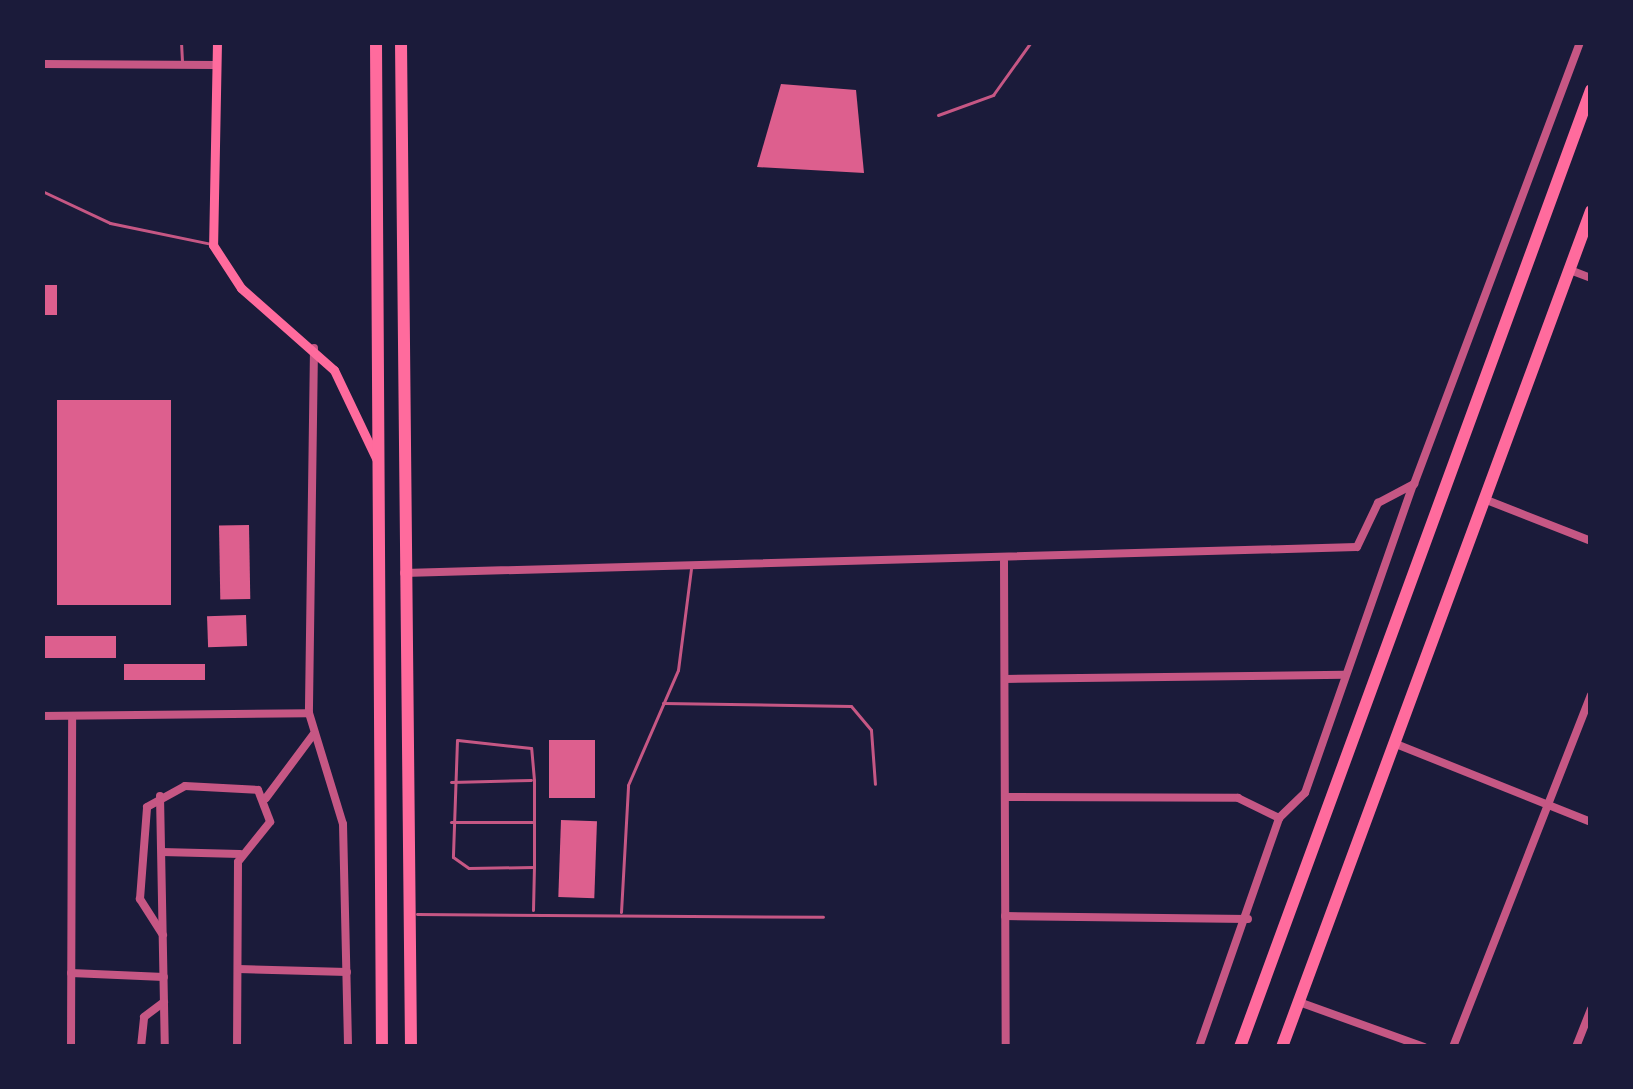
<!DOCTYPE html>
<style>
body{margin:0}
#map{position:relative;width:1633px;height:1089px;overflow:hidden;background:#1b1b3a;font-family:"Exo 2",sans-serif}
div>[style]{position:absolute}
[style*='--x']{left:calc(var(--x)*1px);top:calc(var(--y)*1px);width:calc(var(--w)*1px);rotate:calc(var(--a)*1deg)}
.building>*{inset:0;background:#dd5f8e;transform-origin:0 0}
.service>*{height:3px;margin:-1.5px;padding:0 1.5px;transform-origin:1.5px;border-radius:1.5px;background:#c65784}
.minor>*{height:8px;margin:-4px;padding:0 4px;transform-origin:4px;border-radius:4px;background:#c65784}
.secondary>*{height:9px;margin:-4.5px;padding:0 4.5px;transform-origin:4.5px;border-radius:4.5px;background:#ff6b9d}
.trunk>*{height:12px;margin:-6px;padding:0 6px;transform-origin:6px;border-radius:6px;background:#ff6b9d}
span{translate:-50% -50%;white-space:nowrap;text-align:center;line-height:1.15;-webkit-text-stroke:10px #1b1b3a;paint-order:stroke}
.frame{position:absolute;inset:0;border:45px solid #1b1b3a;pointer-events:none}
</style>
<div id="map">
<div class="building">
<i style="clip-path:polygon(781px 84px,856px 90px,864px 173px,757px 167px)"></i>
<i style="left:42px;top:285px;width:15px;height:30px"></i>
<i style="left:171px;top:400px;width:205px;height:114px;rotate:90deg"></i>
<i style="left:249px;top:525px;width:74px;height:30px;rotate:89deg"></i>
<i style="left:246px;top:615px;width:31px;height:39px;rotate:88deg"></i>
<i style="left:116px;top:636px;width:22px;height:73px;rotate:90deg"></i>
<i style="left:205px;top:664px;width:16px;height:81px;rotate:90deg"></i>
<i style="left:549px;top:740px;width:46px;height:58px"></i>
<i style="left:561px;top:820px;width:36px;height:77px;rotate:2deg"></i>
</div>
<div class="service">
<i style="--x:181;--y:42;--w:21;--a:87"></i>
<i style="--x:938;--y:115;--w:59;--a:-20"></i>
<i style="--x:993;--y:95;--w:65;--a:-54.4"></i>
<i style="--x:42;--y:191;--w:75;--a:25.2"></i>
<i style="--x:110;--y:223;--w:103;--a:11.7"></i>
<i style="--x:663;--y:703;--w:188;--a:0.9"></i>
<i style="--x:851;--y:706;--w:31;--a:50"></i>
<i style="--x:871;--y:730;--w:54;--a:85.8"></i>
<i style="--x:451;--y:782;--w:80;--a:-1.4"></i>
<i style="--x:451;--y:822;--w:81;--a:0"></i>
<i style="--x:533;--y:910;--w:43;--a:-88.7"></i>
<i style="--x:534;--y:867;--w:87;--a:-90"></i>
<i style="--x:534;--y:780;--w:32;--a:-95"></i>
<i style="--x:531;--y:748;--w:74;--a:-173.8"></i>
<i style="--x:457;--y:740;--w:117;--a:92"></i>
<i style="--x:453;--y:857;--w:19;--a:35"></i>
<i style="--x:469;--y:868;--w:65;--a:-0.9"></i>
<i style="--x:621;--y:912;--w:127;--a:-86.8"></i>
<i style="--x:628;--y:785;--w:125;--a:-66.5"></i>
<i style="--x:678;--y:670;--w:102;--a:-82.7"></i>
<i style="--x:417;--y:914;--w:406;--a:0.4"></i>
</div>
<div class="minor">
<i style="--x:42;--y:64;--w:174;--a:0.3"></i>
<i style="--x:1570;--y:270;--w:22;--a:21"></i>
<i style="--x:314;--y:348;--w:365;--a:90.8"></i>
<i style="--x:309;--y:713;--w:116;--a:73"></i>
<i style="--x:343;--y:824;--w:223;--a:88.7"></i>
<i style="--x:1484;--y:499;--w:115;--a:21.4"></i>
<i style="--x:1004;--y:561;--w:486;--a:89.8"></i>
<i style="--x:404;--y:573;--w:953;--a:-1.56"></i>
<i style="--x:1357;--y:547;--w:49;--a:-64.5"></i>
<i style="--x:1378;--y:503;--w:41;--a:-27.8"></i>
<i style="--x:1414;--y:484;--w:472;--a:-69.4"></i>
<i style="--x:1005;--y:679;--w:339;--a:-0.7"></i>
<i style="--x:42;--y:716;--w:267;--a:-0.6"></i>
<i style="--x:1396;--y:744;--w:210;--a:21.8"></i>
<i style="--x:160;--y:796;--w:251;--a:88.9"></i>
<i style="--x:1005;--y:797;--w:233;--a:0.2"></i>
<i style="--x:1238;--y:798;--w:46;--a:26"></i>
<i style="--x:266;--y:798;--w:79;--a:-53.3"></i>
<i style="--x:162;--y:852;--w:78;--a:1.5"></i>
<i style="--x:1005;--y:916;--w:243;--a:0.7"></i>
<i style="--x:163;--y:935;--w:43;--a:-122.6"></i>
<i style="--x:140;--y:899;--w:92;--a:-85.6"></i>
<i style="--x:147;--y:807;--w:43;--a:-28.9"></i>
<i style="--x:185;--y:786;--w:73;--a:3.1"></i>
<i style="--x:258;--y:790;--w:34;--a:69"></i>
<i style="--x:270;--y:822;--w:51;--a:128.7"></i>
<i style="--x:238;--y:862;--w:185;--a:90.3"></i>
<i style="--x:238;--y:969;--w:109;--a:1.6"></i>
<i style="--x:71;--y:973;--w:93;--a:2.5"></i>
<i style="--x:1299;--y:1002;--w:133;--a:19.8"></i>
<i style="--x:71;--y:1047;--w:331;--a:-89.8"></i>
<i style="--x:141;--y:1047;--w:30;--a:-84"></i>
<i style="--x:144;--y:1017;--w:25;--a:-37"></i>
<i style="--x:1199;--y:1047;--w:243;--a:-70.7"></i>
<i style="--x:1279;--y:818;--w:36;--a:-44"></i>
<i style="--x:1305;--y:793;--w:326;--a:-70.7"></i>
<i style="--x:1453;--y:1047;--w:378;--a:-68.6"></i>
<i style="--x:1576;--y:1047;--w:41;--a:-68.5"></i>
</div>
<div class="secondary">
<i style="--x:217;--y:42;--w:203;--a:91.1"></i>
<i style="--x:213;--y:245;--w:51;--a:56.9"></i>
<i style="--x:241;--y:288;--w:124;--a:41.4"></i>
<i style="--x:334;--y:370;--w:98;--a:64.5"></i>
</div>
<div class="trunk">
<i style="--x:376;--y:42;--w:1005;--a:89.66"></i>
<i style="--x:401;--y:42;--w:1005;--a:89.43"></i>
<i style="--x:1240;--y:1047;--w:1019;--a:-69.86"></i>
<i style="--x:1282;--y:1047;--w:891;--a:-69.71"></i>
</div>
<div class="frame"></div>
</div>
